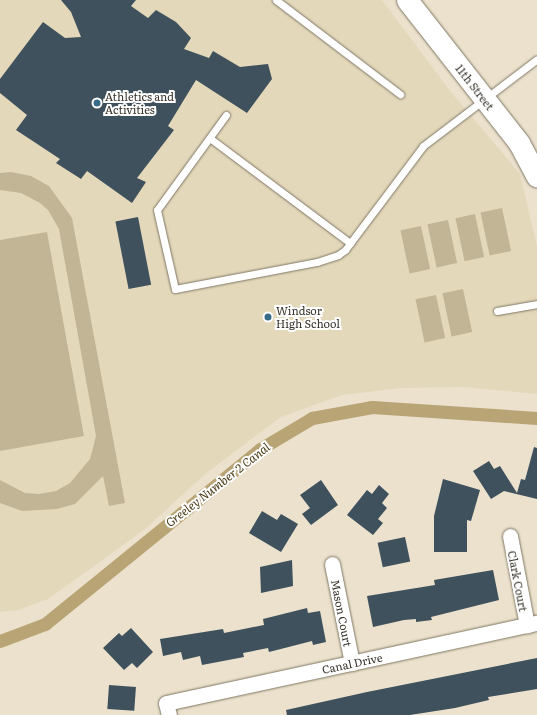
<!DOCTYPE html>
<style>
body{margin:0}
#map{position:relative;width:537px;height:715px;overflow:hidden;background:#ebe1cc;font-family:Literata,serif}
div>[style]{position:absolute}
[style*='--x']{left:calc(var(--x)*1px);top:calc(var(--y)*1px);width:calc(var(--w)*1px);rotate:calc(var(--a)*1deg)}
.built>*{inset:0;background:#e4d8bb}
.green>*{inset:0;background:#c2b596;transform-origin:0 0}
.canal>*{height:13px;margin:-6.5px;padding:0 6.5px;transform-origin:6.5px;border-radius:6.5px;background:#b8a474}
.building>*{inset:0;background:#3e515d;transform-origin:0 0}
.roads{filter:drop-shadow(0 0 1px #7f7764) drop-shadow(0 0 1px #7f7764)}
.lane>*{height:7px;margin:-3.5px;padding:0 3.5px;transform-origin:3.5px;border-radius:3.5px;background:#fff}
.street>*{height:15px;margin:-7.5px;padding:0 7.5px;transform-origin:7.5px;border-radius:7.5px;background:#fff}
.secondary>*{height:21px;margin:-10.5px;padding:0 10.5px;transform-origin:10.5px;border-radius:10.5px;background:#fff}
.dots>*{width:11px;height:11px;translate:-50% -50%;box-sizing:border-box;border:2px solid #fff;border-radius:50%}
span{translate:-50% -50%;white-space:nowrap;text-align:center;line-height:1.15;-webkit-text-stroke:4px #fff;paint-order:stroke}
.street-label{font-size:11px;color:#353129}
.poi-label{font-size:11px;color:#353129}
.left{translate:0 -50%;text-align:left}
.water-label{font-size:12px;color:#493a13;font-style:italic}
</style>
<div id="map">
<div class="built">
<i style="clip-path:polygon(0 0,382px 0,451px 92px,520px 174px,537px 246px,537px 394px,463px 387px,401px 388px,342px 395px,281px 417px,204px 475px,145px 529px,65px 587px,48px 599px,18px 610px,0 612px)"></i>
</div>
<div class="green">
<i style="clip-path:polygon(11px 172px,31px 176px,49px 186px,72px 218px,125px 503px,109px 506px,103px 476px,75px 504px,57px 509px,22px 511px,0 503px,0 480px,25px 493px,39px 494px,56px 491px,70px 483px,90px 459px,96px 436px,59px 229px,48px 210px,40px 203px,21px 193px,0 190px,0 173px)"></i>
<i style="left:502px;top:208px;width:44px;height:22px;rotate:78deg"></i>
<i style="left:475px;top:214px;width:44px;height:20px;rotate:78deg"></i>
<i style="left:448px;top:220px;width:44px;height:21px;rotate:78deg"></i>
<i style="left:421px;top:226px;width:44px;height:21px;rotate:78deg"></i>
<i style="clip-path:polygon(47px 232px,84px 436px,0 451px,0 240px)"></i>
<i style="left:463px;top:289px;width:44px;height:21px;rotate:78deg"></i>
<i style="left:436px;top:295px;width:44px;height:21px;rotate:78deg"></i>
</div>
<div class="canal">
<i style="--x:0;--y:641;--w:48;--a:-20.7"></i>
<i style="--x:45;--y:624;--w:277;--a:-39.1"></i>
<i style="--x:260;--y:449;--w:61;--a:-30.8"></i>
<i style="--x:312;--y:418;--w:61;--a:-10.4"></i>
<i style="--x:372;--y:407;--w:165;--a:3.8"></i>
</div>
<div class="building">
<i style="clip-path:polygon(61px 0,136px 0,131px 6px,148px 18px,156px 10px,176px 22px,191px 38px,184px 49px,209px 58px,213px 51px,240px 67px,268px 64px,272px 79px,247px 113px,196px 80px,168px 126px,174px 130px,137px 178px,146px 182px,132px 203px,87px 171px,81px 179px,56px 163px,60px 159px,16px 130px,27px 115px,0 93px,0 79px,43px 22px,65px 38px,81px 37px,71px 12px)"></i>
<i style="left:138px;top:217px;width:69px;height:23px;rotate:79deg"></i>
<i style="clip-path:polygon(534px 447px,537px 448px,537px 499px,504px 491px,491px 499px,473px 471px,489px 461px,494px 469px,500px 466px,517px 493px,521px 479px,525px 480px)"></i>
<i style="clip-path:polygon(443px 479px,480px 490px,471px 521px,467px 520px,467px 552px,434px 552px,434px 516px)"></i>
<i style="clip-path:polygon(321px 480px,338px 505px,311px 525px,302px 514px,310px 508px,300px 495px)"></i>
<i style="clip-path:polygon(379px 485px,389px 494px,382px 503px,387px 508px,378px 519px,383px 523px,373px 535px,347px 515px,367px 490px,372px 494px)"></i>
<i style="clip-path:polygon(262px 511px,277px 520px,281px 514px,298px 524px,281px 552px,249px 533px)"></i>
<i style="left:405px;top:537px;width:25px;height:28px;rotate:78deg"></i>
<i style="clip-path:polygon(292px 560px,293px 586px,261px 593px,260px 567px)"></i>
<i style="clip-path:polygon(493px 570px,499px 600px,431px 617px,432px 620px,416px 622px,416px 619px,404px 620px,373px 627px,367px 596px,435px 585px,434px 580px)"></i>
<i style="clip-path:polygon(307px 608px,308px 613px,320px 611px,326px 642px,313px 645px,312px 641px,269px 652px,268px 648px,243px 653px,244px 657px,202px 665px,200px 656px,183px 660px,181px 652px,163px 656px,160px 639px,223px 629px,224px 633px,264px 625px,263px 619px)"></i>
<i style="clip-path:polygon(131px 628px,153px 652px,137px 668px,132px 663px,124px 670px,103px 648px,119px 633px,122px 636px)"></i>
<i style="clip-path:polygon(537px 658px,537px 689px,488px 697px,489px 700px,455px 708px,410px 715px,287px 715px,286px 710px,367px 692px)"></i>
<i style="left:109px;top:685px;width:27px;height:24px;rotate:4deg"></i>
</div>
<div class="roads">
<div class="lane">
<i style="--x:276;--y:0;--w:156;--a:37.2"></i>
<i style="--x:226;--y:115;--w:117;--a:126"></i>
<i style="--x:157;--y:210;--w:81;--a:77.2"></i>
<i style="--x:175;--y:289;--w:145;--a:-10.8"></i>
<i style="--x:317;--y:262;--w:22;--a:-18"></i>
<i style="--x:338;--y:255;--w:9;--a:-36"></i>
<i style="--x:345;--y:250;--w:130;--a:-53.1"></i>
<i style="--x:423;--y:146;--w:143;--a:-37.3"></i>
<i style="--x:211;--y:139;--w:174;--a:36.8"></i>
<i style="--x:497;--y:311;--w:41;--a:-9.9"></i>
</div>
<div class="street">
<i style="--x:510;--y:536;--w:91;--a:79.2"></i>
<i style="--x:332;--y:564;--w:101;--a:78.6"></i>
<i style="--x:169;--y:715;--w:12;--a:-104"></i>
<i style="--x:166;--y:703;--w:380;--a:-12.2"></i>
</div>
<div class="secondary">
<i style="--x:407;--y:0;--w:182;--a:51.9"></i>
<i style="--x:519;--y:143;--w:38;--a:62"></i>
</div>
</div>
<div class="dots">
<i style="left:97px;top:103px;background:#376b88"></i>
<i style="left:268px;top:317px;background:#376b88"></i>
</div>
<div class="street-label">
<span style="left:475px;top:87px;rotate:52deg">11th Street</span>
<span style="left:518px;top:581px;rotate:79deg">Clark Court</span>
<span style="left:342px;top:613px;rotate:79deg">Mason Court</span>
<span style="left:352px;top:663px;rotate:-12deg">Canal Drive</span>
</div>
<div class="poi-label">
<span class="left" style="left:105px;top:103px">Athletics and<br>Activities</span>
<span class="left" style="left:276px;top:317px">Windsor<br>High School</span>
</div>
<div class="water-label">
<span style="left:218px;top:485px;rotate:-38deg">Greeley Number 2 Canal</span>
</div>
</div>
